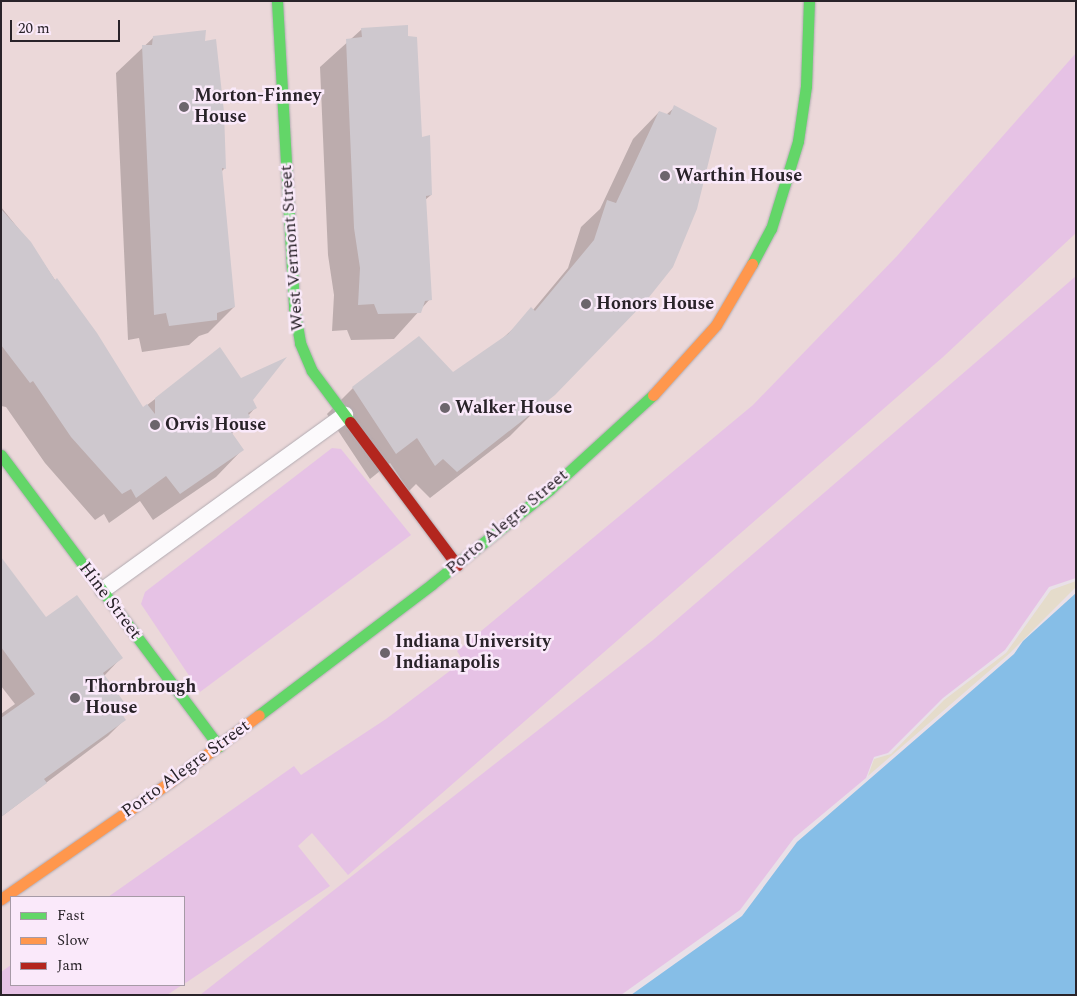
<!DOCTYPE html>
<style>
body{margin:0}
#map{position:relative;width:1077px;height:996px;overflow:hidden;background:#e9e0e8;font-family:Spectral,serif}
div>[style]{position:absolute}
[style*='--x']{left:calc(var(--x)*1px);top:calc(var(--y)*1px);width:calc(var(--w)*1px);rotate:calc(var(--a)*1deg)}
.education>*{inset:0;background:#ebd8d9}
.green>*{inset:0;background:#e6c2e5}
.sand>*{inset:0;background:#e5dccb}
.water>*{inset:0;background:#86bee7}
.shadow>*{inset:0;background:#0003}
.building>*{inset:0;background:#cec8ce}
.roads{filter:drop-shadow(0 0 1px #b2abb2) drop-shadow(0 0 1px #b2abb2)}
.lane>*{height:16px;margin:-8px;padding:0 8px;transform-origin:8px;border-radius:8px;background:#fcfafc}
.fast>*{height:11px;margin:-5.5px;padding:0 5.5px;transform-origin:5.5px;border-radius:5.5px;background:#63d668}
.slow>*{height:11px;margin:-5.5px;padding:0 5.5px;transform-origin:5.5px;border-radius:5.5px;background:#ff974d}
.jam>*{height:11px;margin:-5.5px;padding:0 5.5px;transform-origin:5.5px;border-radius:5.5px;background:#b3261e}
.dots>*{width:14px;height:14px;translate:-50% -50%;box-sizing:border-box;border:2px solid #fae9fa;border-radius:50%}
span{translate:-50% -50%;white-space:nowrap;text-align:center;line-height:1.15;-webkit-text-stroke:5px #fae9fa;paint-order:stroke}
.poi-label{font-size:18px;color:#292329;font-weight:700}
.left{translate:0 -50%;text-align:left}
.street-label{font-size:18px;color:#292329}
.frame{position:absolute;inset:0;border:2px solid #292329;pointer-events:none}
.legend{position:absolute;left:10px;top:896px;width:175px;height:90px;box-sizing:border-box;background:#fae9fa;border:1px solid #a69aa6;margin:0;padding:6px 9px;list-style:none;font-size:15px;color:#292329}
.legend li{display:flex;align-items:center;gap:10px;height:25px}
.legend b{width:25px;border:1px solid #a69aa6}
.scale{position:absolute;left:10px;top:20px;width:110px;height:22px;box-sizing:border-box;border:2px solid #292329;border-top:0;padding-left:6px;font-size:15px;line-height:18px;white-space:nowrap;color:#292329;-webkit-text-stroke:4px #fae9fa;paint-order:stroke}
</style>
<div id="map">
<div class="education">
<i style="clip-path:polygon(evenodd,1px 1px,1076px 1px,1076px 409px,338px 995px,1px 995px,1px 1px,11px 897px,184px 897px,184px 985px,11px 985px,11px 897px)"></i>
</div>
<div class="green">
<i style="clip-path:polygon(1076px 53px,1076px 233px,943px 357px,348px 875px,312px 833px,298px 846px,330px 886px,184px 984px,184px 897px,108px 897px,294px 766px,301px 775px,386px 719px,463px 661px,457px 651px,753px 405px,897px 256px)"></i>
<i style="clip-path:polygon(1076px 276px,1076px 578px,1049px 587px,1005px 650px,943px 698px,888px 753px,874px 757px,866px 778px,794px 838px,740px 910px,621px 995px,200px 995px,653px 640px)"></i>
<i style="clip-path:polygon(332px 448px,341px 449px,411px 535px,200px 692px,141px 604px,145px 592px)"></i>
<i style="clip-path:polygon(11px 965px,11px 985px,182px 985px,167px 995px,1px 995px,1px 972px)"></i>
</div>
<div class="sand">
<i style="clip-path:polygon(1076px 581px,1076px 587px,1010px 653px,868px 776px,874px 759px,891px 754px,944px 700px,1006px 653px,1051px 590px)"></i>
</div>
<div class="water">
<i style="clip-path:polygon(1076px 593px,1076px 995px,631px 995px,742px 916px,797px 842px,1014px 654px,1023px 641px)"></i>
</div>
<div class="shadow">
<i style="clip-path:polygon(362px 29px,421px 138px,431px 195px,425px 200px,430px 299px,394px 339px,351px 340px,347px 330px,332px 331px,334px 295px,328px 255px,320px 67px)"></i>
<i style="clip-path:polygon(154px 37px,203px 43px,225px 168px,221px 172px,234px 307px,208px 333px,199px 336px,189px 345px,142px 352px,139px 338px,128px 340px,116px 73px)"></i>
<i style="clip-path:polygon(675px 107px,645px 300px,510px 436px,430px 498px,416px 484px,409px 491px,390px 463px,370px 479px,327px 414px,353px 388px,452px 374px,500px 341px,533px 310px,568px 268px,581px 227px,600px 209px,633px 139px,659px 112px,666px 115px)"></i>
<i style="clip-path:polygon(1px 207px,30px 243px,142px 409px,155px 399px,251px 400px,255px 408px,231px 435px,242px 450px,216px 477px,153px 520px,140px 501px,109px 523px,104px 514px,95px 520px,45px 463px,6px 407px,1px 406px)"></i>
<i style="clip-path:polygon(1px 562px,45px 619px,121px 658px,104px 676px,116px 708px,124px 720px,108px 736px,1px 817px,1px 714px,15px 704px,1px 686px)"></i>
</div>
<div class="building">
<i style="clip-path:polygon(408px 25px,408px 36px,417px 37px,422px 137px,430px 135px,432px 195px,426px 196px,432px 300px,425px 301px,421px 313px,378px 314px,374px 304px,358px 305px,360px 268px,354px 228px,346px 39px,362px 37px,361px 28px)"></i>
<i style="clip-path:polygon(206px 30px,205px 41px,216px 39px,224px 112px,226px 169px,222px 168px,235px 307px,217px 313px,217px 320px,169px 326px,166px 313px,154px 315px,142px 45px,152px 45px,153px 36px)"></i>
<i style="clip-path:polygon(674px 105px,717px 128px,697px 209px,673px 267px,646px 301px,555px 395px,457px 472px,443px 459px,435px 466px,417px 438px,396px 454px,352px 387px,419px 336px,453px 372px,508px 334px,531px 307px,535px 311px,594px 240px,607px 200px,616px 203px,659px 111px,670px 115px)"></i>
<i style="clip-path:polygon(1px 209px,31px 242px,55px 280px,57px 278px,97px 333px,143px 407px,147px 404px,155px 414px,155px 398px,220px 347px,241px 378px,287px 357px,253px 400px,257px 408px,248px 413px,250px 417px,230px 430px,244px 450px,180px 494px,166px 476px,136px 498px,131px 489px,122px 494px,71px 437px,33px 381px,30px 383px,1px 345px)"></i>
<i style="clip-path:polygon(1px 557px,46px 617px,77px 595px,123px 658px,103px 673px,124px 702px,117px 707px,126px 720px,44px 779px,47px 783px,1px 817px,1px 718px,35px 694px,1px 647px)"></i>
</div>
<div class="roads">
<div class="lane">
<i style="--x:103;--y:590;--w:299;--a:-35.9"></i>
</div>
<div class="fast">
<i style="--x:277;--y:1;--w:307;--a:86.8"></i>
<i style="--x:294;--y:308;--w:36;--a:80"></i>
<i style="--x:300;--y:343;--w:30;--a:67"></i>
<i style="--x:312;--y:371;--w:64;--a:53.3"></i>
<i style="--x:752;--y:264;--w:40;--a:-62"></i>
<i style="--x:771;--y:229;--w:92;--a:-72.9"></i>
<i style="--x:798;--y:141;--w:56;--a:-81.7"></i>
<i style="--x:806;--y:86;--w:85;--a:-88"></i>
<i style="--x:1;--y:455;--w:364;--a:53.2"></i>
<i style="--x:259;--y:715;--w:217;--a:-37.1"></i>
<i style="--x:432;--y:584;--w:151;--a:-38.8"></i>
<i style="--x:550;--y:489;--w:139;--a:-42.4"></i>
</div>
<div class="slow">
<i style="--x:653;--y:395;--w:94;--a:-48"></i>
<i style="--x:716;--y:325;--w:71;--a:-59.5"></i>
<i style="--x:1;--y:899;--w:206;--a:-34.7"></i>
<i style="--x:170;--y:782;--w:111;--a:-37"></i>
</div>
<div class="jam">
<i style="--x:350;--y:422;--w:179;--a:53.2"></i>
</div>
</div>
<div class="dots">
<i style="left:184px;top:107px;background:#6c656c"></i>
<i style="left:665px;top:176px;background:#6c656c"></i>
<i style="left:586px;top:304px;background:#6c656c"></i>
<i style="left:445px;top:408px;background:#6c656c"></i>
<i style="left:155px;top:425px;background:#6c656c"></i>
<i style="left:385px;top:653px;background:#6c656c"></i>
<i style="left:75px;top:698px;background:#6c656c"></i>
</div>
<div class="poi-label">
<span class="left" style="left:194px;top:107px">Morton-Finney<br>House</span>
<span class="left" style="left:675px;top:176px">Warthin House</span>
<span class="left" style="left:596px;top:304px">Honors House</span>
<span class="left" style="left:455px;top:408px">Walker House</span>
<span class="left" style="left:165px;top:425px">Orvis House</span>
<span class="left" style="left:395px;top:653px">Indiana University<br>Indianapolis</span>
<span class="left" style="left:85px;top:698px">Thornbrough<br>House</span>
</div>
<div class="street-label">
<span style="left:292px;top:248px;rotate:-94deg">West Vermont Street</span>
<span style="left:507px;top:522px;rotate:-40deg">Porto Alegre Street</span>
<span style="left:110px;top:601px;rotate:53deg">Hine Street</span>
<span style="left:186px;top:769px;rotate:-36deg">Porto Alegre Street</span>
</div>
<div class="frame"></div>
<ul class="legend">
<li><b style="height:6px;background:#63d668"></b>Fast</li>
<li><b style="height:6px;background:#ff974d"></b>Slow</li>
<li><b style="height:6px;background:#b3261e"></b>Jam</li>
</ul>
<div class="scale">20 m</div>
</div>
